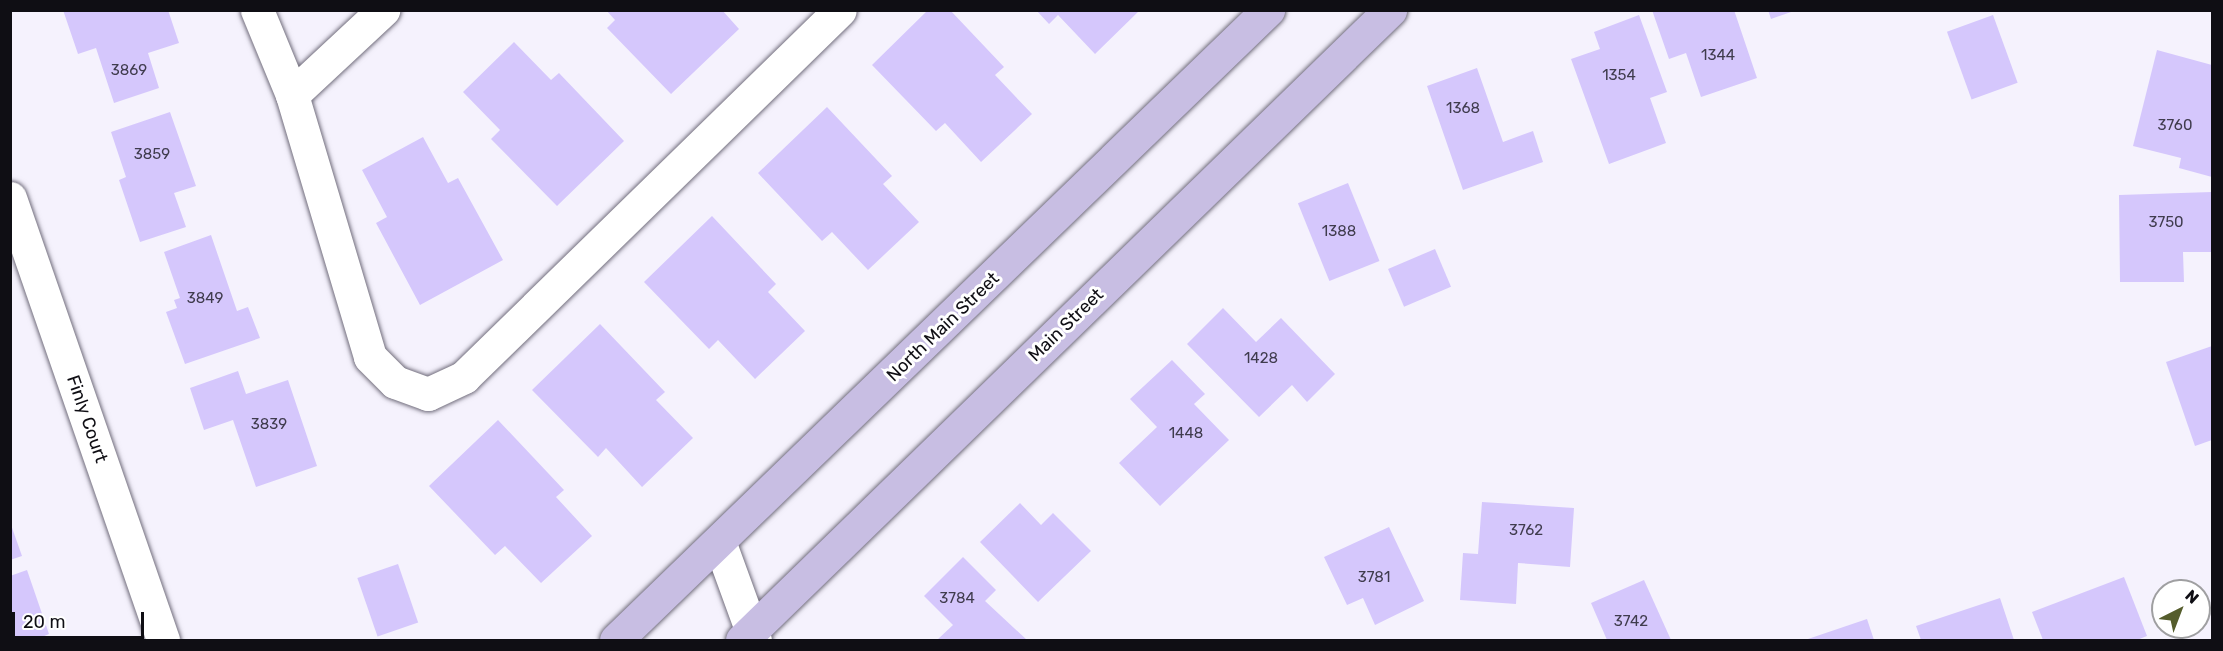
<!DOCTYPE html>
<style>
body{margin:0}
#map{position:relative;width:2223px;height:651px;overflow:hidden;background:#f5f2fd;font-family:Rubik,sans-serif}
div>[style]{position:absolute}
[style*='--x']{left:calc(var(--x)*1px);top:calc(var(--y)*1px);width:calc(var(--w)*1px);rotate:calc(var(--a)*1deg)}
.building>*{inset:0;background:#d5c7fc;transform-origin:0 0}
.roads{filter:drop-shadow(0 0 2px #726e7d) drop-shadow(0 0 2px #726e7d)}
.minor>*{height:33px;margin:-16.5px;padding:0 16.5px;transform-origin:16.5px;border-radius:16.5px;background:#fff}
.major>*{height:33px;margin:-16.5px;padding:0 16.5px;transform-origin:16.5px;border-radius:16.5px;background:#c8bee3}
span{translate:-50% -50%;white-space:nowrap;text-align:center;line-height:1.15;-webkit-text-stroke:6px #fff;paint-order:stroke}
.number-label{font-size:15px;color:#403c4e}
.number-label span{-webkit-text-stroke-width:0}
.street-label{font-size:18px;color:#0f0e14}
.frame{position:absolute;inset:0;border:12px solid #0f0e14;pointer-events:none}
.north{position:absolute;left:2151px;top:579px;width:60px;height:60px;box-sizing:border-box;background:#fff;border:2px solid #9f9fa1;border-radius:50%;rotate:42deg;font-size:16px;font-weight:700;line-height:24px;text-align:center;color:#0f0e14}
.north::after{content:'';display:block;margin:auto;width:21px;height:27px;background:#555d2c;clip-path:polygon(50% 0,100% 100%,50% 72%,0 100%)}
.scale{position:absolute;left:12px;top:612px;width:132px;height:27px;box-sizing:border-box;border:3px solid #0f0e14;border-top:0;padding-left:8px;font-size:18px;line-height:21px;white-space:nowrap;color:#0f0e14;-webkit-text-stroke:4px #fff;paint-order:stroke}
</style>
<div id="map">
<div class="building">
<i style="clip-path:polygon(63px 10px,168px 10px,179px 43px,148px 53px,159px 88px,114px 103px,96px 48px,78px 54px)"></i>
<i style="clip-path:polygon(606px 10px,722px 10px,739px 29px,671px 94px,607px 28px,615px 20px)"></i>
<i style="clip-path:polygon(928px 10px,950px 10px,1004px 67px,995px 75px,1032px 114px,981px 162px,945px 123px,936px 131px,872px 65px)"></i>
<i style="clip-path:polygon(1036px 10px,1140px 10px,1095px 54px,1058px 15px,1049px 24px)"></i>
<i style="clip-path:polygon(1652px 10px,1734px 10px,1757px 78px,1701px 97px,1686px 53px,1669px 59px)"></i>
<i style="clip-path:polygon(1768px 10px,1794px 10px,1794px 11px,1771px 19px)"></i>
<i style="clip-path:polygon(1639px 15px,1667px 92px,1650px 98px,1666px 143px,1609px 164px,1571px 59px,1600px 49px,1594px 32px)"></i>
<i style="left:1993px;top:15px;width:72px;height:49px;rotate:70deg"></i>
<i style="clip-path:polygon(514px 42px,551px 80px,559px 73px,624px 141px,557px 206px,491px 139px,500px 130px,463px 92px)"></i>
<i style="clip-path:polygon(2157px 50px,2212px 65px,2212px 177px,2179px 168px,2181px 158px,2133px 146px)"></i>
<i style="clip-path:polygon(1477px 68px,1503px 142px,1533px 131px,1543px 162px,1463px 190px,1427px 86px)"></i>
<i style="clip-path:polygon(827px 107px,892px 176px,883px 184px,919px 222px,868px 270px,832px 232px,822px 241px,758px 173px)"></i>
<i style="clip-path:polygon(170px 112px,196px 186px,174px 193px,186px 227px,140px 242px,119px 180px,126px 177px,111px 132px)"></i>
<i style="clip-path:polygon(423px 137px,448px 183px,458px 178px,503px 260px,420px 305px,376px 223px,387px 217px,362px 170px)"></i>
<i style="left:1348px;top:183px;width:84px;height:54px;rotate:68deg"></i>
<i style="clip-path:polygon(2212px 192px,2212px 252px,2183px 252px,2184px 282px,2120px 282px,2119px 195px)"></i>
<i style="clip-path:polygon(712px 216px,776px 284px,768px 292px,805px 331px,755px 379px,718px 340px,709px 349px,644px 282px)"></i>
<i style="clip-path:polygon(211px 235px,237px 311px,248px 307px,260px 338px,185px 364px,166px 312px,177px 308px,174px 300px,180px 298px,164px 252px)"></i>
<i style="left:1435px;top:249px;width:41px;height:51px;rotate:67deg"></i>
<i style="clip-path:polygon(1223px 308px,1256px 342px,1281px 318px,1335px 374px,1307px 402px,1292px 385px,1259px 417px,1187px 344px)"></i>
<i style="clip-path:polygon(600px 324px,665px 392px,656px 400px,693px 438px,642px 487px,606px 448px,598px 457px,532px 390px)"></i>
<i style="clip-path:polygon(2212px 346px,2212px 440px,2195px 446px,2166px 362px)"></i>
<i style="clip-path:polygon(1172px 360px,1205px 394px,1194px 404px,1229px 440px,1160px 506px,1119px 463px,1157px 427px,1130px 399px)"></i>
<i style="clip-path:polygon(238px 371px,246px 394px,288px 380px,317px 466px,256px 487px,233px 420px,204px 430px,190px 388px)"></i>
<i style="clip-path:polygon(498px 420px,564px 490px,556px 497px,592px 536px,541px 583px,505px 546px,495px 555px,429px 486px)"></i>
<i style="clip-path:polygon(1482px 502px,1574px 508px,1570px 567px,1518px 563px,1516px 604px,1460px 600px,1463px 553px,1478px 554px)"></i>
<i style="clip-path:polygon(1020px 503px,1041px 525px,1053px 513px,1091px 551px,1038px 602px,980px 542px)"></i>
<i style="clip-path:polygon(10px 522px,22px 556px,10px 560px)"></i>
<i style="clip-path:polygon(1389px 527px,1424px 601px,1375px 625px,1363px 598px,1347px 605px,1324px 557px)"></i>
<i style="clip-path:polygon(963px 557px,996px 590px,985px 601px,1027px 640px,937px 640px,953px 625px,924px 596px)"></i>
<i style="left:398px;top:564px;width:62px;height:43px;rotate:71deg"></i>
<i style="clip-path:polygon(27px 570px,49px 634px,42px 637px,43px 640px,10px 640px,10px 576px)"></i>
<i style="clip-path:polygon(2124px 577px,2147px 636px,2137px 640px,2043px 640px,2032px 612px)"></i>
<i style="clip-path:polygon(1644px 580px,1671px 640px,1607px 640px,1591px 603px)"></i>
<i style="clip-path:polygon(2000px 598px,2014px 640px,1921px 640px,1916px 626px)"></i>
<i style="clip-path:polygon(1867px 619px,1874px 640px,1805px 640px)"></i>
</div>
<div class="roads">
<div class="minor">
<i style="--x:257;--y:10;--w:92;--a:67.6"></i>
<i style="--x:292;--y:95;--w:273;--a:73.4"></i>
<i style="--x:370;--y:357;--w:35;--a:45"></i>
<i style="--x:395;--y:382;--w:35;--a:20"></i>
<i style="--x:428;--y:394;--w:40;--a:-25"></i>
<i style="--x:464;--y:377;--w:525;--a:-44.31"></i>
<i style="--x:292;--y:95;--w:125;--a:-43"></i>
<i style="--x:10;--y:198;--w:468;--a:70.9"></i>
<i style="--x:720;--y:544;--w:102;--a:70"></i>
</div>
<div class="major">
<i style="--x:616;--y:640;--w:907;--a:-44.02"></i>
<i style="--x:742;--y:640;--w:904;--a:-44.19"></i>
</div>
</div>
<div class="number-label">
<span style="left:1718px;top:56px">1344</span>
<span style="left:129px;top:71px">3869</span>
<span style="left:1619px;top:76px">1354</span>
<span style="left:1463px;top:109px">1368</span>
<span style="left:2175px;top:126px">3760</span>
<span style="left:152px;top:155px">3859</span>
<span style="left:2166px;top:223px">3750</span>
<span style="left:1339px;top:232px">1388</span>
<span style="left:205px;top:299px">3849</span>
<span style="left:1261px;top:359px">1428</span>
<span style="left:269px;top:425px">3839</span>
<span style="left:1186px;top:434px">1448</span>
<span style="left:1526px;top:531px">3762</span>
<span style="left:1374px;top:578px">3781</span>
<span style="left:957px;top:599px">3784</span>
<span style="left:1631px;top:622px">3742</span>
</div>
<div class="street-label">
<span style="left:1066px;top:325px;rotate:-44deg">Main Street</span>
<span style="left:943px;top:327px;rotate:-44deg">North Main Street</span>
<span style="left:87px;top:419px;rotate:71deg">Finly Court</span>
</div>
<div class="frame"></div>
<div class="north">N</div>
<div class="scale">20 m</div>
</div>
